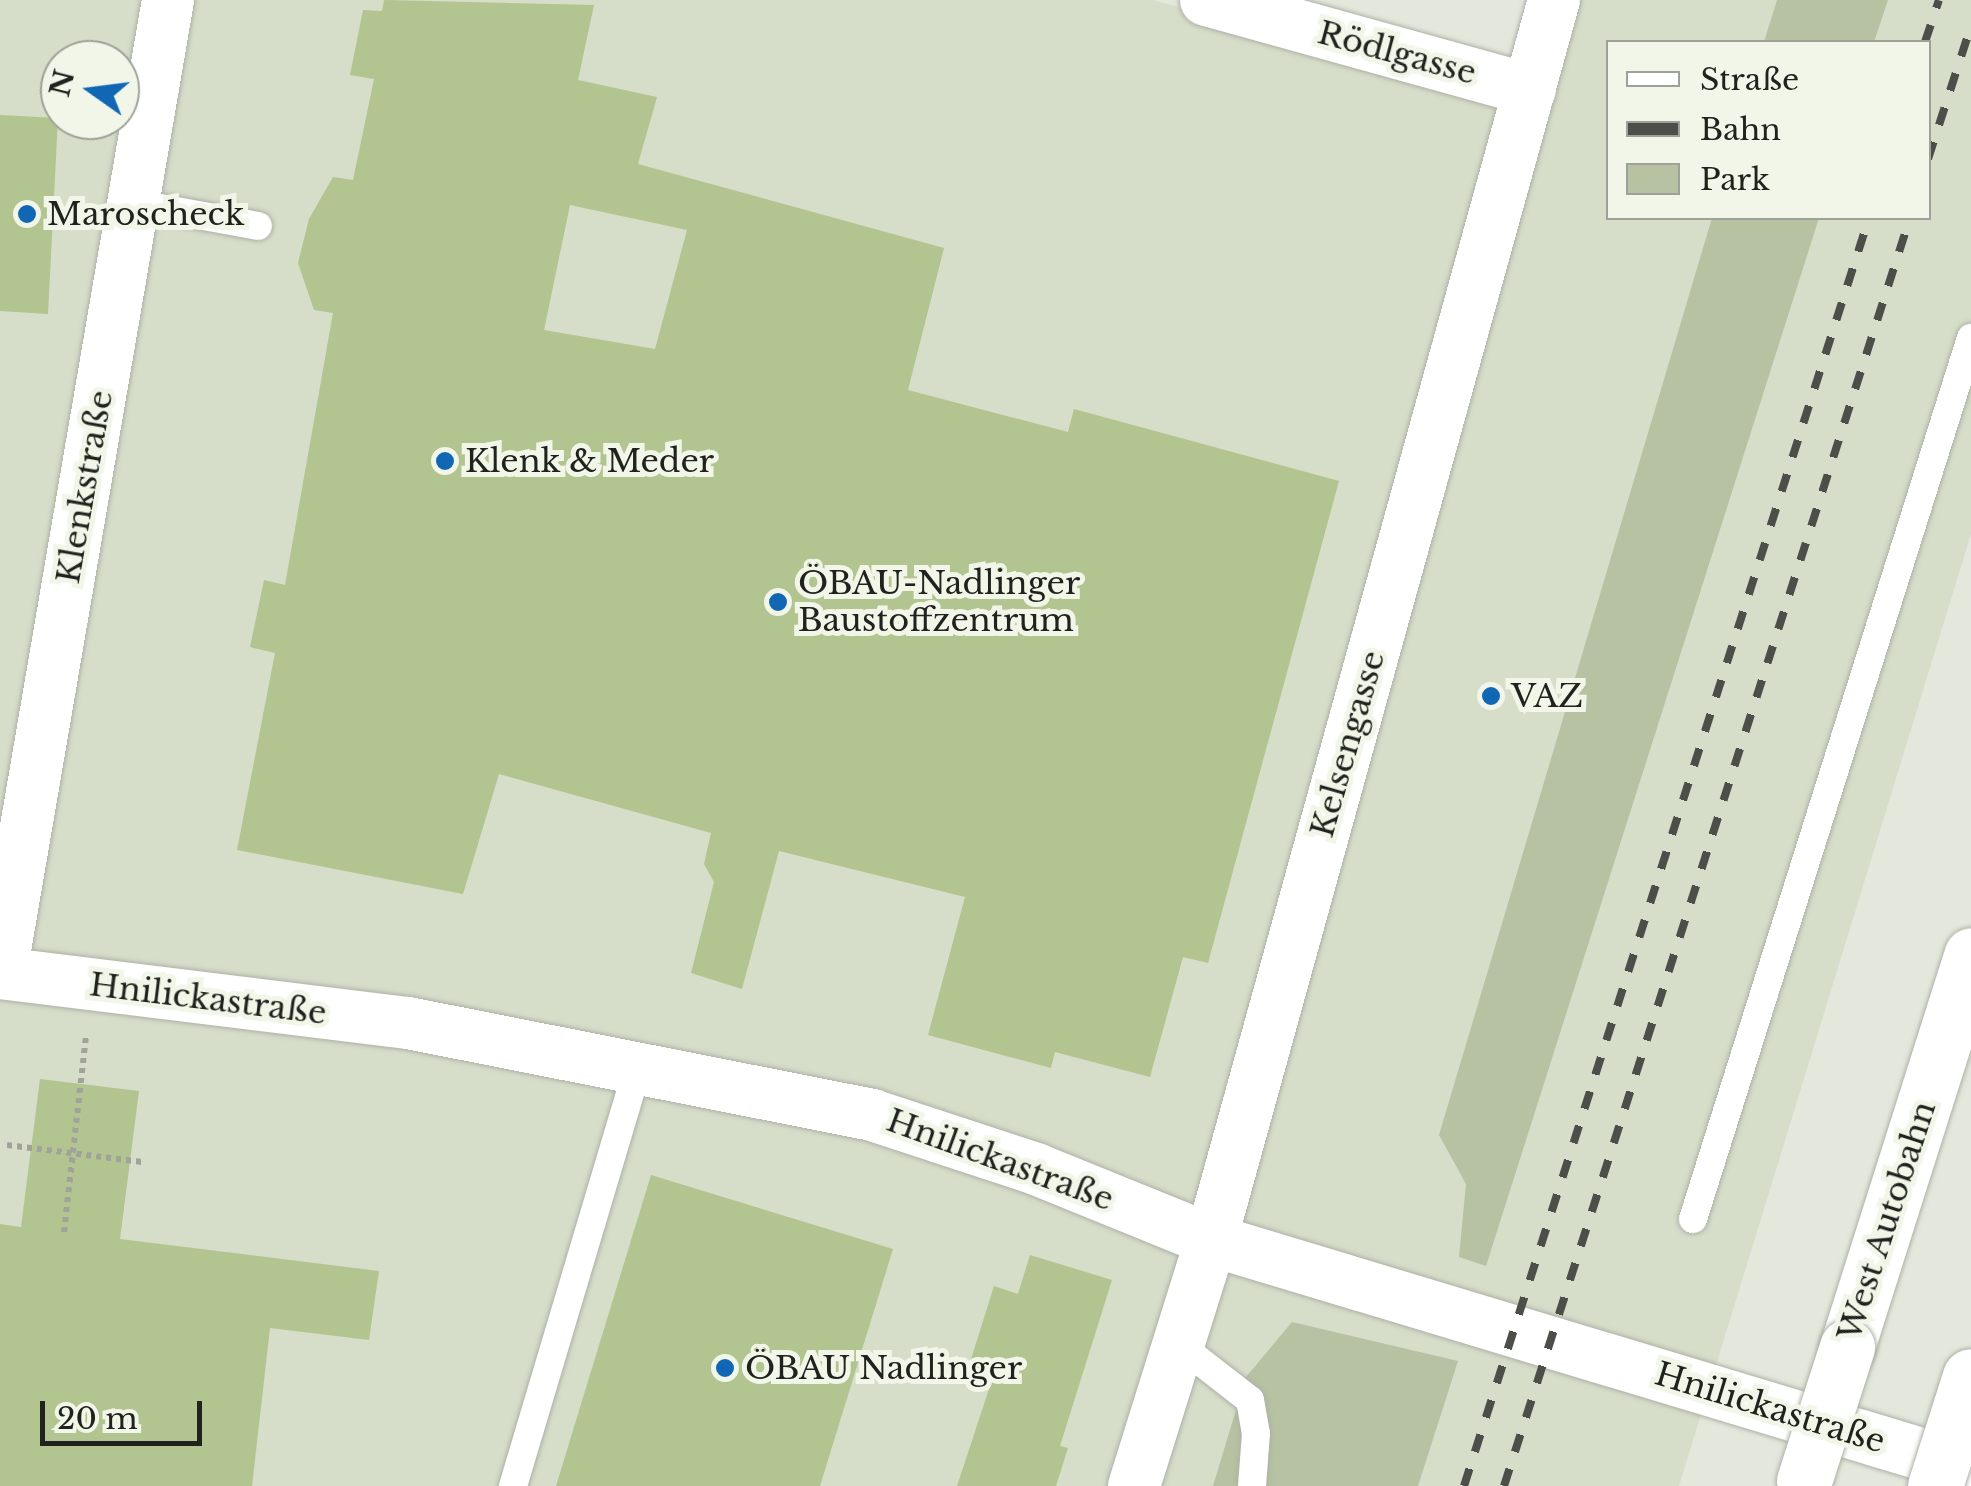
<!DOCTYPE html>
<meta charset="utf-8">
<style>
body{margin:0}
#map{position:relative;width:1971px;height:1486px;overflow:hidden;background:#e4e8dc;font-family:"Libre Baskerville",serif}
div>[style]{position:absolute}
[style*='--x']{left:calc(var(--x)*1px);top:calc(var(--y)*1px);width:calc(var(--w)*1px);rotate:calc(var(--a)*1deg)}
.built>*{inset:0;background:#d6ddc9}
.green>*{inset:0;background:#b6c2a1}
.building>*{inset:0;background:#b2c48f}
.path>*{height:6px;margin-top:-3px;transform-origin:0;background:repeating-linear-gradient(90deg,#a0a39a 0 5px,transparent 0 10px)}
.roads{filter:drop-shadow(0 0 2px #adb1a5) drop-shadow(0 0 2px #adb1a5)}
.lane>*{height:28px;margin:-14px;padding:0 14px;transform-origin:14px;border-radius:14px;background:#fff}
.street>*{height:52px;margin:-26px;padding:0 26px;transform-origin:26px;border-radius:26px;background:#fff}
.highway>*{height:55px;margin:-27.5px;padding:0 27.5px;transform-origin:27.5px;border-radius:27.5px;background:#fff}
.rail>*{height:8px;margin-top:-4px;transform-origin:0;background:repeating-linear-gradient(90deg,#4c4e49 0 18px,transparent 0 36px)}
.bridges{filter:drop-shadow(0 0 2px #adb1a5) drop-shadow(0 0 2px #adb1a5)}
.highway-bridge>*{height:55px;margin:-27.5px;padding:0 27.5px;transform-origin:27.5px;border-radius:27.5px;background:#fff}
.dots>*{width:28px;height:28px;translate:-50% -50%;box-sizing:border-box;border:5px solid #f1f6e9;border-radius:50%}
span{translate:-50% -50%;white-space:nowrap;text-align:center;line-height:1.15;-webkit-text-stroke:10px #f1f6e9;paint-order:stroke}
.street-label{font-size:32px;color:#20221e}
.poi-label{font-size:32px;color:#20221e}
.left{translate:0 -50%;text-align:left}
.legend{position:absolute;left:1606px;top:40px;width:325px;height:180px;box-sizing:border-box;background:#f1f6e9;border:2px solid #9da198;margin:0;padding:12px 18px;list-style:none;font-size:30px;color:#20221e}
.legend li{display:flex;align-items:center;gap:20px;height:50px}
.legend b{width:50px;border:2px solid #9da198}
.north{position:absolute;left:40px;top:40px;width:100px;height:100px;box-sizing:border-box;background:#f1f6e9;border:2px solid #9da198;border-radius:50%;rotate:284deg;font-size:28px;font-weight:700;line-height:40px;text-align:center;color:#20221e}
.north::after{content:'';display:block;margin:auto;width:35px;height:45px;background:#1267b5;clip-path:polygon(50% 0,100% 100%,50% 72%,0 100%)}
.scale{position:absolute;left:40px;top:1401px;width:162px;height:45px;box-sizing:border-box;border:5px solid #20221e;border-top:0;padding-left:12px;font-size:30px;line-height:35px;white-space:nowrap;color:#20221e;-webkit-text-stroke:8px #f1f6e9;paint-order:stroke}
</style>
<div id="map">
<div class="built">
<i style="clip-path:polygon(evenodd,0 0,1153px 0,1525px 102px,1556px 0,1971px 0,1971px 534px,1679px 1486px,0 1486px,0 0,1608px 42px,1928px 42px,1928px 218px,1608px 218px,1608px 42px,0 0,60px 60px,120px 60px,120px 120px,60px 120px,60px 60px)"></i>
</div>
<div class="green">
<i style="clip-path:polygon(1777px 0,1888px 0,1874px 42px,1764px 42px)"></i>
<i style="clip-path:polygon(1712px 218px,1819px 218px,1486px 1266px,1459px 1257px,1466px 1184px,1439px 1135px)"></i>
<i style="clip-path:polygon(1292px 1322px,1458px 1361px,1418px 1486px,1213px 1486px,1246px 1377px)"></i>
</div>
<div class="building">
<i style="clip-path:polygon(evenodd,384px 0,594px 5px,578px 80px,657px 97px,638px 164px,944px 248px,908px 390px,1068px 432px,1074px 409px,1339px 481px,1208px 963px,1183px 957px,1150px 1077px,1055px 1052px,1051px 1068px,928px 1035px,965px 897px,779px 851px,742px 989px,691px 973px,714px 882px,704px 864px,711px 833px,499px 774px,463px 894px,237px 850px,275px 653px,250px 647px,264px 580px,285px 585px,333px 313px,314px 310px,298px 263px,309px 219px,333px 177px,353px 180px,374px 79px,350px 75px,363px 10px,382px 11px,384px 0,570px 205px,687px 230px,655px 349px,544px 330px,570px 205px)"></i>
<i style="clip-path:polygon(0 115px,58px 118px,48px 314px,0 311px)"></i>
<i style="clip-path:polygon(40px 1079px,139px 1091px,120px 1239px,379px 1271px,369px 1340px,270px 1328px,252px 1486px,0 1486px,0 1224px,21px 1227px)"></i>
<i style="clip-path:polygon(651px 1175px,893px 1249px,820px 1486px,556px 1486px)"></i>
<i style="clip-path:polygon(1030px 1255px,1112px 1280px,1060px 1446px,1068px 1448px,1056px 1486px,957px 1486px,992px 1380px,967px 1372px,994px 1286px,1018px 1294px)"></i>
</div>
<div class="path">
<i style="--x:7;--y:1145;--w:136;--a:7.2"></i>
<i style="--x:64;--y:1232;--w:198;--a:-83.6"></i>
</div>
<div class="roads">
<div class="lane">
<i style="--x:133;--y:203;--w:127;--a:10.4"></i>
<i style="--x:1693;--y:1219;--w:924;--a:-72.49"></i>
<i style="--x:1178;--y:1344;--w:91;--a:37.9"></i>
<i style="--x:1250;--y:1400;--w:34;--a:80"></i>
<i style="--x:1256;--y:1433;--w:53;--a:94.3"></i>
<i style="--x:513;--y:1486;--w:440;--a:-73.4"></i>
</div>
<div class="street">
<i style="--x:1206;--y:0;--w:336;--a:15.5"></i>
<i style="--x:0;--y:973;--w:411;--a:7"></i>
<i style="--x:408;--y:1023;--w:473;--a:11.2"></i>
<i style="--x:872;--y:1115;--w:173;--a:18.2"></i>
<i style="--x:1036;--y:1169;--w:189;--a:22.1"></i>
<i style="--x:1211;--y:1240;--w:794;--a:16.77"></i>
<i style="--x:1;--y:973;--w:987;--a:-80.26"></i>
<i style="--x:1134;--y:1486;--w:258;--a:-72.6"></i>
<i style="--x:1211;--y:1240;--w:1287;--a:-74.54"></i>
</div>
<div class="highway">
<i style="--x:1847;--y:1347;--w:411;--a:-72.4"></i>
</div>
</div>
<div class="rail">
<i style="--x:1925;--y:42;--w:44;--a:-71.6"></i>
<i style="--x:1928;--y:159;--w:140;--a:-72.1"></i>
<i style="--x:1464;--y:1486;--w:1331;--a:-72.29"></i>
<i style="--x:1504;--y:1486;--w:1331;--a:-72.25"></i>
</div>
<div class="bridges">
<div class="highway-bridge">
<i style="--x:1804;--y:1481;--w:141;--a:-72.2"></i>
<i style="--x:1935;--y:1486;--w:115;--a:-72.3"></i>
</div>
</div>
<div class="dots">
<i style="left:27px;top:214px;background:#1267b5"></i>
<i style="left:445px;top:461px;background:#1267b5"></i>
<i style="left:778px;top:602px;background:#1267b5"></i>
<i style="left:1491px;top:696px;background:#1267b5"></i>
<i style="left:725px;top:1368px;background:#1267b5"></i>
</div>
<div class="street-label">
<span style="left:1397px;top:53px;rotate:15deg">Rödlgasse</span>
<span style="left:85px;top:487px;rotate:-80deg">Klenkstraße</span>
<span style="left:1348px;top:744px;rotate:-74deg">Kelsengasse</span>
<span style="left:208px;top:999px;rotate:7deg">Hnilickastraße</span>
<span style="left:1000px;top:1160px;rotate:20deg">Hnilickastraße</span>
<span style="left:1887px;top:1221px;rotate:-72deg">West Autobahn</span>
<span style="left:1770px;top:1408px;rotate:17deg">Hnilickastraße</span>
</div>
<div class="poi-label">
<span class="left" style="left:47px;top:214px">Maroscheck</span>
<span class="left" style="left:465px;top:461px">Klenk &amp; Meder</span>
<span class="left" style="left:798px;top:602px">ÖBAU-Nadlinger<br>Baustoffzentrum</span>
<span class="left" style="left:1511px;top:696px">VAZ</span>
<span class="left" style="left:745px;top:1368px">ÖBAU Nadlinger</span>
</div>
<ul class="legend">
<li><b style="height:12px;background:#fff"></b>Straße</li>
<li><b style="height:12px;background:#4c4e49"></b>Bahn</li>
<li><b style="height:28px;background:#b6c2a1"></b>Park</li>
</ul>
<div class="north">N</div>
<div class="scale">20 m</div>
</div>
